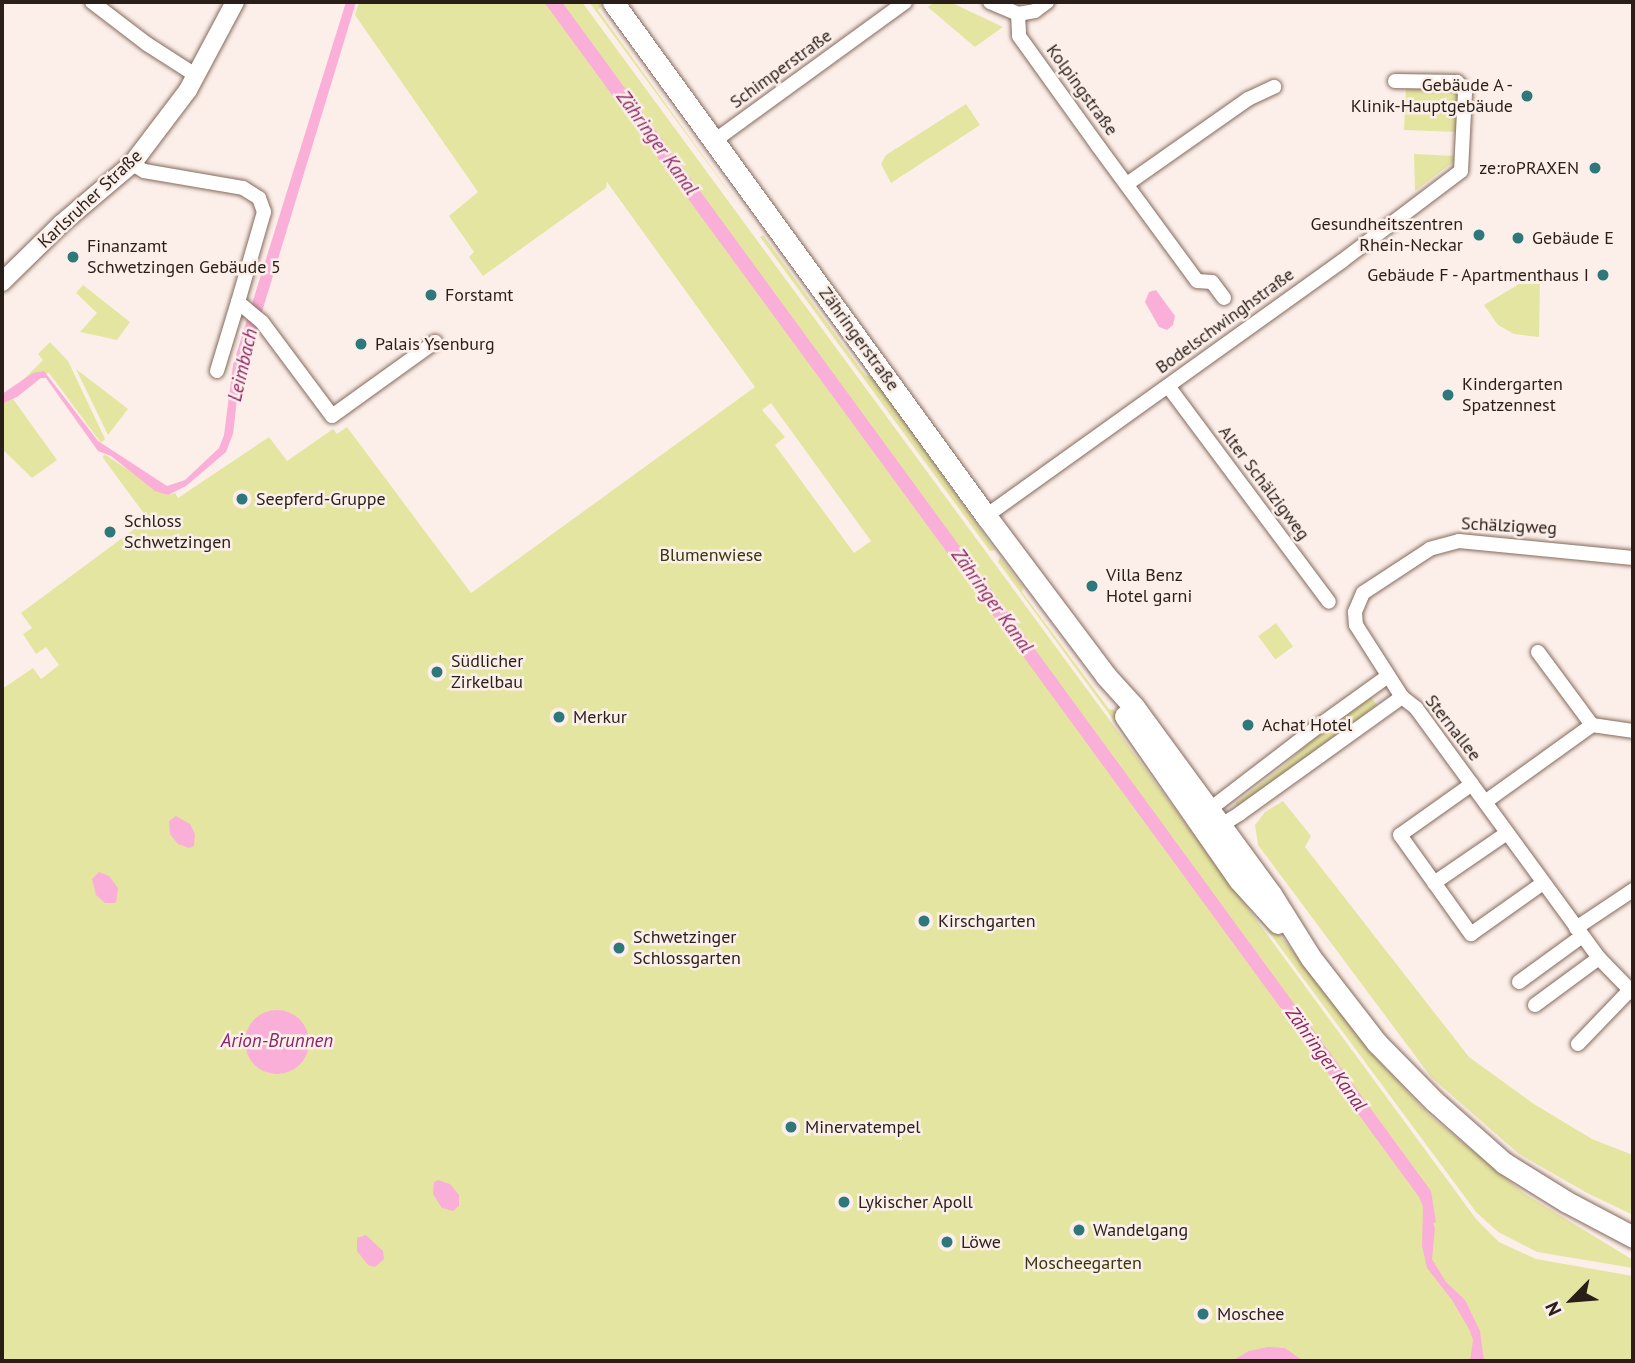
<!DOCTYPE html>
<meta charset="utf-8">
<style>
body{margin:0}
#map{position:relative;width:1635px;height:1363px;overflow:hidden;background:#fcefe9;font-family:"PT Sans",sans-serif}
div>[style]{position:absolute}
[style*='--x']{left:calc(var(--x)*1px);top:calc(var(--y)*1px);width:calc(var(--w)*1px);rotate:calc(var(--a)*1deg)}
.green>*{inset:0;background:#e5e5a2;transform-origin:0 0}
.water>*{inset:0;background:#faafd8}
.round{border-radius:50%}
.roads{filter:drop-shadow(0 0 2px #856a5d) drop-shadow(0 0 2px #856a5d)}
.minor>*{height:14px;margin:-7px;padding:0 7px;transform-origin:7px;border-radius:7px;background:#fff}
.tertiary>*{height:18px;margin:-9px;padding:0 9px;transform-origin:9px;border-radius:9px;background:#fff}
.secondary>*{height:21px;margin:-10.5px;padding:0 10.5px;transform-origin:10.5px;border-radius:10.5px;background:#fff}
.dots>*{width:19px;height:19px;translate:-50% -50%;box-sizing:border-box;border:4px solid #fcefe9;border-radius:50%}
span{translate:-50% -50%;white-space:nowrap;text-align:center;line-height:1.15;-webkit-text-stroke:5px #fcefe9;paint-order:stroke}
.street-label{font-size:18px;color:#291e18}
.poi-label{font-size:18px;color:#291e18}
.right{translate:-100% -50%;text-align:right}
.left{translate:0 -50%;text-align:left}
.park-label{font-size:18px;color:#38370b}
.water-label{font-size:19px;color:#8c2468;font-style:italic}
.frame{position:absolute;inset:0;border:4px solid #291e18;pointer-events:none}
.north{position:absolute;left:1537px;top:1265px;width:70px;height:70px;-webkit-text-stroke:5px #fcefe9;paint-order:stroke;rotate:245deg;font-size:19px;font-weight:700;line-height:28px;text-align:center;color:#291e18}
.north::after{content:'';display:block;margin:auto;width:24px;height:32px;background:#291e18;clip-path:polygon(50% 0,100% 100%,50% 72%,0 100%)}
</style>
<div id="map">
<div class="green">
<i style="clip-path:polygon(evenodd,359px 2px,582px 2px,1476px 1219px,1499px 1242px,1536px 1259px,1633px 1276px,1633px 1361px,2px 1361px,2px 689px,33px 668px,41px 679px,59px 665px,46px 647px,36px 654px,23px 634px,32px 628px,21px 613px,148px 519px,103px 458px,104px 454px,167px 495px,175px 493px,178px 498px,269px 437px,287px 461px,333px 429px,337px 434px,347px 427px,471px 593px,755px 387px,607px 182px,606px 188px,483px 276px,469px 257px,474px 252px,449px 216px,478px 192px,355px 15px,359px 2px,771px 403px,871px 541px,854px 553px,775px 445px,785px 437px,762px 410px,771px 403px)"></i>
<i style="clip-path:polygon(589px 2px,599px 2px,602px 6px,598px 10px,745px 214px)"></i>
<i style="clip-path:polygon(935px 2px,950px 2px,1003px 27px,975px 47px,930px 9px,928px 7px)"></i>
<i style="clip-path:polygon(1406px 88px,1452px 88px,1456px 91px,1459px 99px,1458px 132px,1404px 130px)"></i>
<i style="clip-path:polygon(966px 104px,980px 125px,891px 183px,881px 164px,886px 155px)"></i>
<i style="clip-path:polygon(1414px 154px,1456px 156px,1456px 160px,1415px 191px)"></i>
<i style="clip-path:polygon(763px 235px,865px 375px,875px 379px,995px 550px,990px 551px,760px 237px)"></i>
<i style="clip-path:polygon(1519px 284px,1540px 284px,1539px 337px,1514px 334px,1498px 325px,1484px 305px)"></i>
<i style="clip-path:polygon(83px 285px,130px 322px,117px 340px,80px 332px,97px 313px,76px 293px)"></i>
<i style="clip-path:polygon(50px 342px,68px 361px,105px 439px,101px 443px,49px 373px,23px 380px,43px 360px,38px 354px)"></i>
<i style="clip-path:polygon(76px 369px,128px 409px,108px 435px)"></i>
<i style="clip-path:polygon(13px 399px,57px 460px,32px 478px,2px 449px,2px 404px)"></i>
<i style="clip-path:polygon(1000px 557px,1023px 587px,1022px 592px,1109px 709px,1116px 711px,1191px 826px,998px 562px)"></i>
<i style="left:1276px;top:623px;width:29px;height:22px;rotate:54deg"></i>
<i style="clip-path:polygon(1370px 696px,1377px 705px,1238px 807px,1235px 803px,1282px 767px,1324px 729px)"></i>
<i style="clip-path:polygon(1283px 801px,1311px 836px,1305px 847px,1469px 1057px,1534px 1104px,1592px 1139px,1633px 1155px,1633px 1215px,1587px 1193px,1519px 1154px,1431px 1077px,1258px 845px,1255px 825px,1265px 812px)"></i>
<i style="clip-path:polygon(1226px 874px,1283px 939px,1378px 1060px,1428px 1114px,1525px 1194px,1633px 1260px,1633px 1268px,1537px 1252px,1498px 1232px,1476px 1212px)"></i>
</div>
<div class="water">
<i style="clip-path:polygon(346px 2px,356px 2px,238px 391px,233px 434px,226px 452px,186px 486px,168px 495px,155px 491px,111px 456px,98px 451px,46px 378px,41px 378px,17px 397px,2px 404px,2px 394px,33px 373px,44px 371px,98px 441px,167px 486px,185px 480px,219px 448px,224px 435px,233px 365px)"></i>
<i style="clip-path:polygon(544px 2px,562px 2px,1431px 1191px,1436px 1222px,1433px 1223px,1435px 1228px,1432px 1259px,1446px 1282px,1465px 1300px,1480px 1331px,1484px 1361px,1470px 1361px,1473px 1340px,1470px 1331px,1452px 1300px,1427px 1268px,1422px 1246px,1423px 1207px,1419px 1197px)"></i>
<i style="clip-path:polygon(1156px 290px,1175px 316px,1173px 325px,1167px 330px,1159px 327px,1145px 302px,1149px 292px)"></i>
<i style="clip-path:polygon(176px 816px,190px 824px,195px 834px,194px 846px,189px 848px,178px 844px,170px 834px,169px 821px)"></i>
<i style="clip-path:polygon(99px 872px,109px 876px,118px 888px,116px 903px,105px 903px,96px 895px,92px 879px)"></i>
<i class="round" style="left:245px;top:1010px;width:64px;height:64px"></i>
<i style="clip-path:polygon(438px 1180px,450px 1184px,459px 1195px,459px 1206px,453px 1211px,442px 1208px,433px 1194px,434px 1182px)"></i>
<i style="clip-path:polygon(366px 1235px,383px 1251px,384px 1259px,375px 1267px,368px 1265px,357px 1251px,357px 1238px)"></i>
<i style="clip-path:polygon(1268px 1347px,1285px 1348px,1303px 1361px,1232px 1361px,1249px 1351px)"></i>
</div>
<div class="roads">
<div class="minor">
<i style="--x:92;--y:2;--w:69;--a:37.4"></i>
<i style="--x:147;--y:44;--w:59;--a:32.6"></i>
<i style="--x:990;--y:2;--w:30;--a:23"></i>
<i style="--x:1018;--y:14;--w:17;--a:-10"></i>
<i style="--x:1035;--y:11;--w:15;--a:-37"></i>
<i style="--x:1018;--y:14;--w:22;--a:87"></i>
<i style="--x:1019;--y:36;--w:135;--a:54.3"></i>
<i style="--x:1098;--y:146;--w:167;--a:53.7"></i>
<i style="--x:1197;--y:281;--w:15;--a:4"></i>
<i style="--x:1212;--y:282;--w:20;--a:53"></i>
<i style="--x:714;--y:141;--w:236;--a:-36"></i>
<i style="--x:132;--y:164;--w:14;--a:30"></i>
<i style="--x:144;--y:171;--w:100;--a:9.7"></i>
<i style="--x:243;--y:188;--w:19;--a:32"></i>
<i style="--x:259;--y:198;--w:15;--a:70"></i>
<i style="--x:264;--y:212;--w:94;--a:106.1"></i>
<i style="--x:238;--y:302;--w:31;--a:40"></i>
<i style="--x:262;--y:322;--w:117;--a:53.3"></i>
<i style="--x:332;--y:416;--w:127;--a:-35.7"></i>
<i style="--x:1127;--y:184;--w:148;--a:-35.1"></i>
<i style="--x:1248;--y:99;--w:29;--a:-25"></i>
<i style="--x:217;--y:371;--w:72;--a:-73.1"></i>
<i style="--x:1168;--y:386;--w:269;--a:53.3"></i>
<i style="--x:986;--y:516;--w:438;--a:-35.6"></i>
<i style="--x:1342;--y:261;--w:149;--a:-37.1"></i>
<i style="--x:1461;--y:171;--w:79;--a:-87.1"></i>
<i style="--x:1465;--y:92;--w:7;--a:-124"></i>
<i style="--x:1461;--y:86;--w:6;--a:-135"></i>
<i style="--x:1457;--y:82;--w:62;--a:-179.1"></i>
<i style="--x:1633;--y:558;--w:175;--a:-174.4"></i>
<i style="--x:1459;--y:541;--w:30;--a:165"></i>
<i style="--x:1430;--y:549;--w:80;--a:146.7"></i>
<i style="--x:1363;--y:593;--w:21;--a:113"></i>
<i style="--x:1355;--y:612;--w:13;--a:86"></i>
<i style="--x:1356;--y:625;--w:85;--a:57.4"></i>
<i style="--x:1402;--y:697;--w:18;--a:38"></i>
<i style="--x:1416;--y:708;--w:310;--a:53.8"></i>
<i style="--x:1599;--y:958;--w:49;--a:45.8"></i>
<i style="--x:1538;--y:652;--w:91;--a:53.5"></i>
<i style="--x:1472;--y:784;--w:88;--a:144.7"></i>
<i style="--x:1400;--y:835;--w:122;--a:54.4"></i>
<i style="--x:1471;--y:934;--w:88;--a:-35.3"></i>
<i style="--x:1485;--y:802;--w:132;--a:-35.7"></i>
<i style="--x:1592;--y:725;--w:41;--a:8.3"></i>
<i style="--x:1206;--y:815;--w:7;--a:-56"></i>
<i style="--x:1210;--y:809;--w:138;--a:-37.4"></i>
<i style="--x:1320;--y:725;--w:84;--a:-35.8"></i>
<i style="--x:1212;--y:820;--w:16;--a:4"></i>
<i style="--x:1228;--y:821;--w:13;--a:-32"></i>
<i style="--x:1239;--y:814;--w:201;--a:-35.7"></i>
<i style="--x:1434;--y:883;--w:88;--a:-34.4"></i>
<i style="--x:1576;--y:928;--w:69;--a:-33.7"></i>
<i style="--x:1519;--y:982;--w:78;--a:-36.1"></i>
<i style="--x:1535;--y:1005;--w:79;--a:-36.3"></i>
<i style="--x:1578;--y:1044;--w:75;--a:-46.1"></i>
</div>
<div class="tertiary">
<i style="--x:2;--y:282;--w:83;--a:-44.5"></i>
<i style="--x:61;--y:224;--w:93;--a:-40.2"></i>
<i style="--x:132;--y:164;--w:93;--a:-52.9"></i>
<i style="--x:188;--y:90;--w:100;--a:-61.9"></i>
</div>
<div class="secondary">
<i style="--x:613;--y:2;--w:635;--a:54.03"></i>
<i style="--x:986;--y:516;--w:200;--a:53.1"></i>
<i style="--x:1106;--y:676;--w:42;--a:47.9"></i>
<i style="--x:1134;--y:707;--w:232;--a:53.8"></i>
<i style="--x:1271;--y:894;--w:75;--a:58"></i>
<i style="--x:1311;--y:958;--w:108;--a:52.2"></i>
<i style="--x:1377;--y:1043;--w:81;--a:45.5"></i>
<i style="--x:1434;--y:1101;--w:94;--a:41.5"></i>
<i style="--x:1504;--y:1163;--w:74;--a:31.8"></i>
<i style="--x:1567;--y:1202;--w:75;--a:27.9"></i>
<i style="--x:1125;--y:716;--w:200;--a:55.2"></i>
<i style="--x:1239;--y:880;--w:58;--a:47.8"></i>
</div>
</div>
<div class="dots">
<i style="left:1527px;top:96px;background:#2e787c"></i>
<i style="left:1595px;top:168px;background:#2e787c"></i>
<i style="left:1479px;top:235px;background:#2e787c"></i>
<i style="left:1518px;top:238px;background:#2e787c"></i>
<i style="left:73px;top:257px;background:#2e787c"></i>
<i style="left:1603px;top:275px;background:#2e787c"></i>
<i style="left:431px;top:295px;background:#2e787c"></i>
<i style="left:361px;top:344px;background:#2e787c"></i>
<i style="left:1448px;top:395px;background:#2e787c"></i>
<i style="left:242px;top:499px;background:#2e787c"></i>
<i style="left:110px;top:532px;background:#2e787c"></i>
<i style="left:1092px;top:586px;background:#2e787c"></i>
<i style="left:437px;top:672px;background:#2e787c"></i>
<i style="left:559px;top:717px;background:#2e787c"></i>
<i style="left:1248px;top:725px;background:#2e787c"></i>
<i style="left:924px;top:921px;background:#2e787c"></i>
<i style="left:619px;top:948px;background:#2e787c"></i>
<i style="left:791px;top:1127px;background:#2e787c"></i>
<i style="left:844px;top:1202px;background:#2e787c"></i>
<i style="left:1079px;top:1230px;background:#2e787c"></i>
<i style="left:947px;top:1242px;background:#2e787c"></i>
<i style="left:1203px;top:1314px;background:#2e787c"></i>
</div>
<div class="street-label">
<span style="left:781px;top:69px;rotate:-36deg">Schimperstraße</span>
<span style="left:1082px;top:90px;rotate:54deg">Kolpingstraße</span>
<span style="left:90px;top:199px;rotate:-43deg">Karlsruher Straße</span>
<span style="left:1225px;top:321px;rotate:-36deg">Bodelschwinghstraße</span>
<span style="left:859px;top:339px;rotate:54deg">Zähringerstraße</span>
<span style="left:1264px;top:483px;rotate:53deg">Alter Schälzigweg</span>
<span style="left:1509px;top:526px;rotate:3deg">Schälzigweg</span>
<span style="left:1453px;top:728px;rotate:52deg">Sternallee</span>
</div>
<div class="poi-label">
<span class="right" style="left:1513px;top:96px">Gebäude A -<br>Klinik-Hauptgebäude</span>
<span class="right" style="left:1579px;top:168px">ze:roPRAXEN</span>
<span class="right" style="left:1463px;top:235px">Gesundheitszentren<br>Rhein-Neckar</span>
<span class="left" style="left:1532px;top:238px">Gebäude E</span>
<span class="left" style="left:87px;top:257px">Finanzamt<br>Schwetzingen Gebäude 5</span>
<span class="right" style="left:1589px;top:275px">Gebäude F - Apartmenthaus I</span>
<span class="left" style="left:445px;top:295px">Forstamt</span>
<span class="left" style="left:375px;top:344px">Palais Ysenburg</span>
<span class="left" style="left:1462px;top:395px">Kindergarten<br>Spatzennest</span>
<span class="left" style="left:256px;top:499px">Seepferd-Gruppe</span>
<span class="left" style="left:124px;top:532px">Schloss<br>Schwetzingen</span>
<span class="left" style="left:1106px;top:586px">Villa Benz<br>Hotel garni</span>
<span class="left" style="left:451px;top:672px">Südlicher<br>Zirkelbau</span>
<span class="left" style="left:573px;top:717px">Merkur</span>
<span class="left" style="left:1262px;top:725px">Achat Hotel</span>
<span class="left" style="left:938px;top:921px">Kirschgarten</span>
<span class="left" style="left:633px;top:948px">Schwetzinger<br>Schlossgarten</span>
<span class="left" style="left:805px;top:1127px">Minervatempel</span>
<span class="left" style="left:858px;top:1202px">Lykischer Apoll</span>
<span class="left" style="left:1093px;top:1230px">Wandelgang</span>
<span class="left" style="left:961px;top:1242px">Löwe</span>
<span class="left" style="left:1217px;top:1314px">Moschee</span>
</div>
<div class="park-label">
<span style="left:711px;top:555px">Blumenwiese</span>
<span style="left:1083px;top:1263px">Moscheegarten</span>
</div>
<div class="water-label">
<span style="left:657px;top:143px;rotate:54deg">Zähringer Kanal</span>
<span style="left:243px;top:365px;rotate:-77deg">Leimbach</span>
<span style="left:992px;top:601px;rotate:54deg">Zähringer Kanal</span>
<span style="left:277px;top:1041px">Arion-Brunnen</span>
<span style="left:1326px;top:1059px;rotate:54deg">Zähringer Kanal</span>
</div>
<div class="frame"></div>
<div class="north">N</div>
</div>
